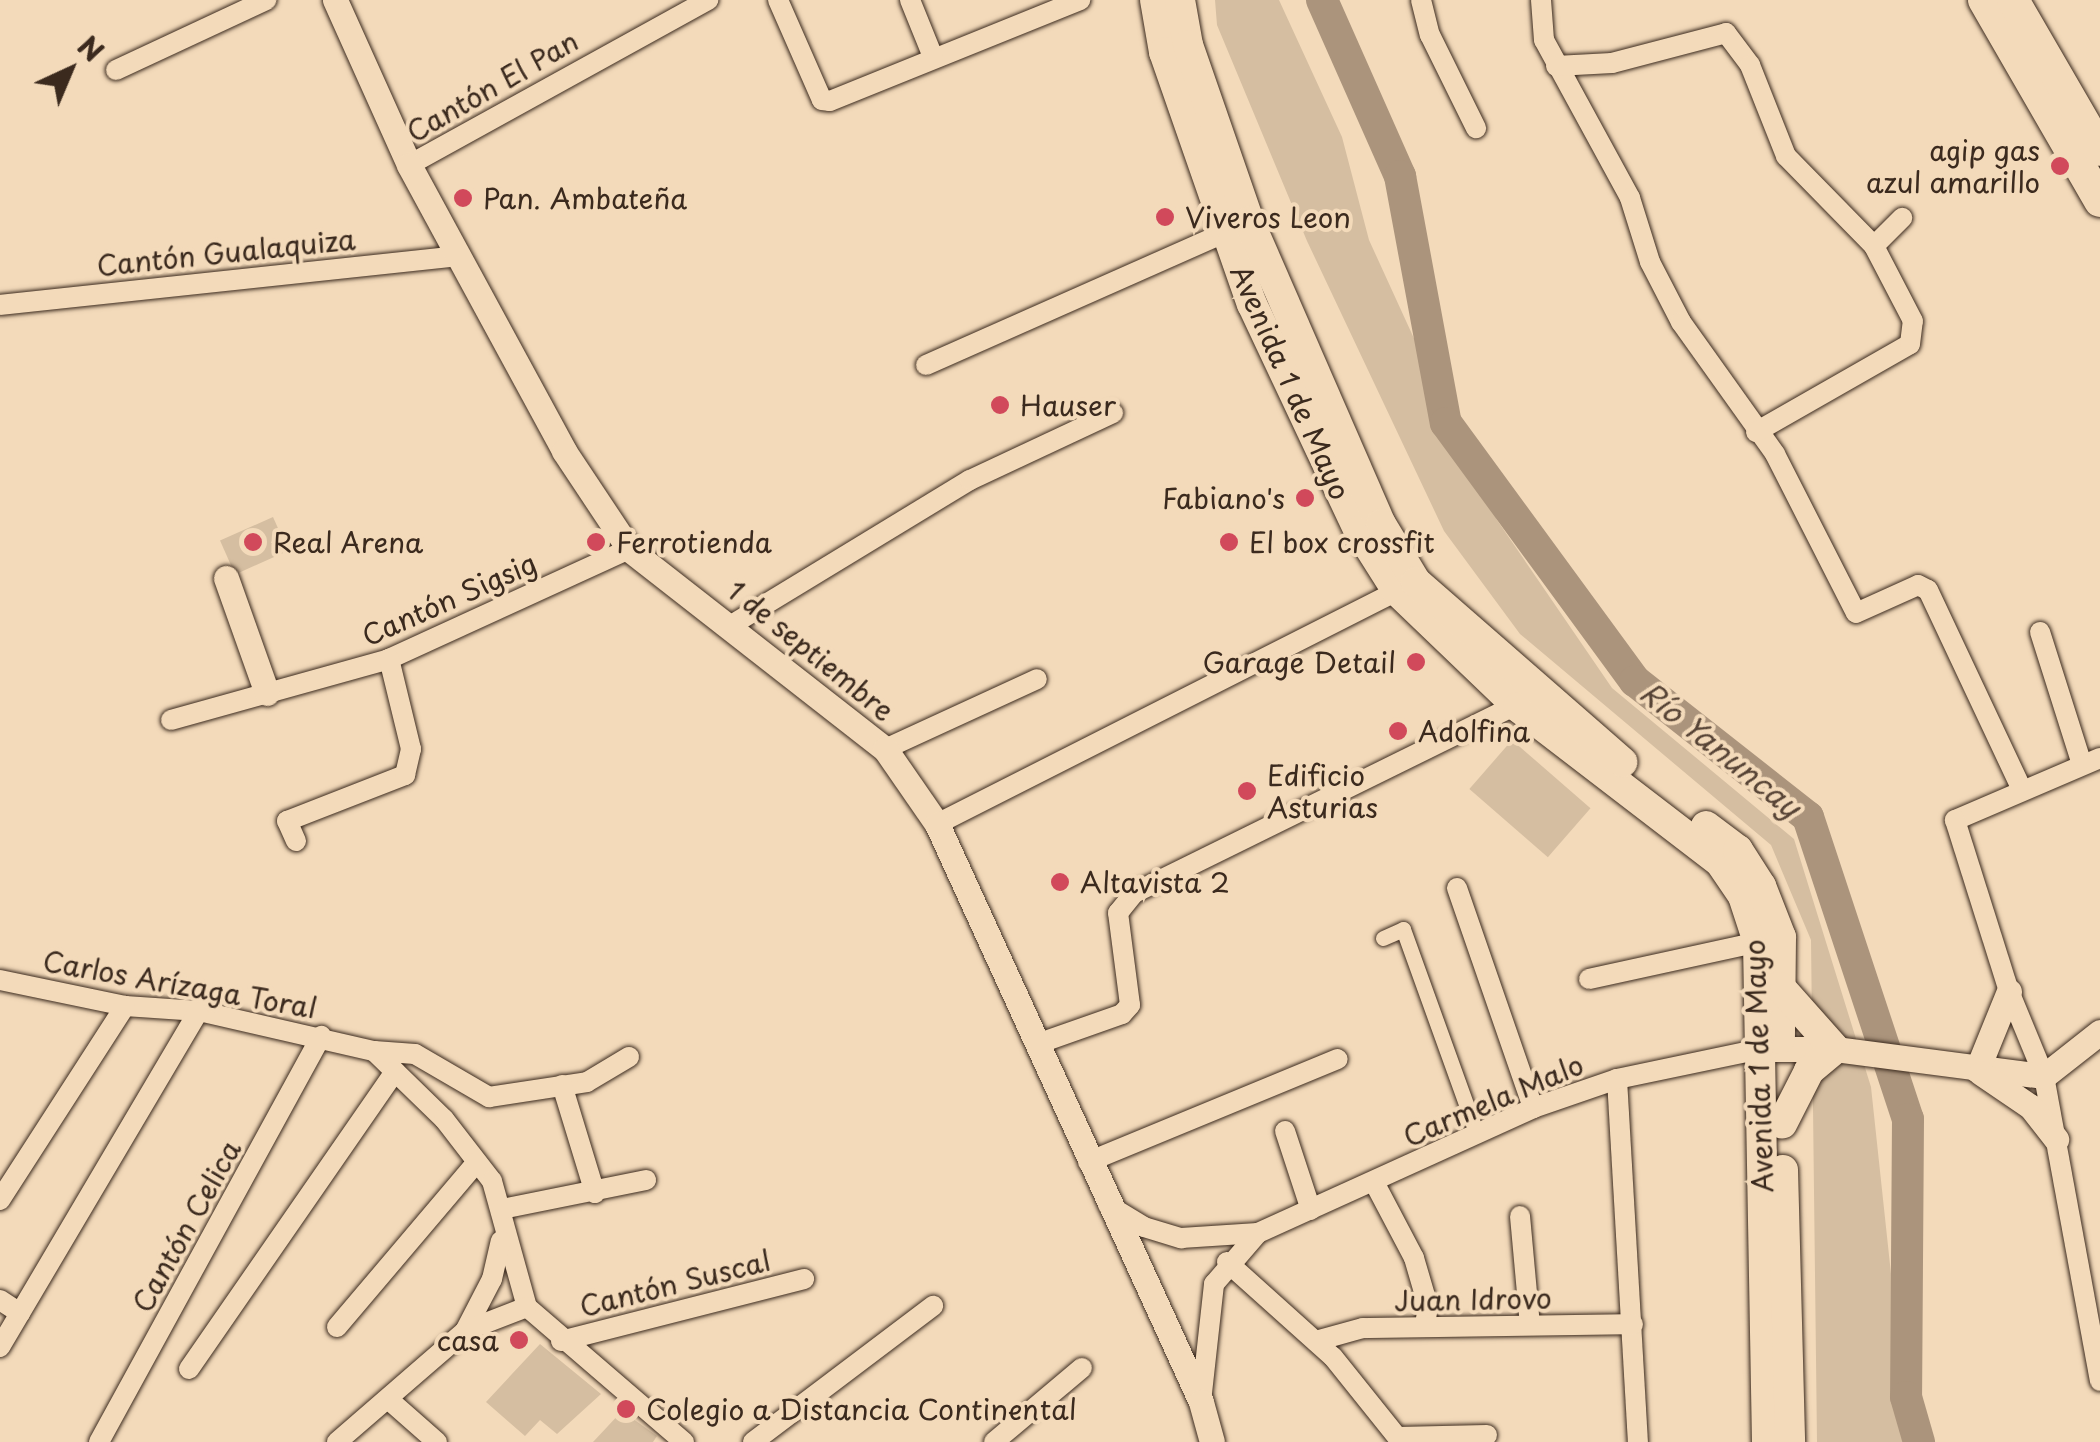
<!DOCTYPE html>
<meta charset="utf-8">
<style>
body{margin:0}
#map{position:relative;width:2100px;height:1442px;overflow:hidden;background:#f3daba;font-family:"Playpen Sans",sans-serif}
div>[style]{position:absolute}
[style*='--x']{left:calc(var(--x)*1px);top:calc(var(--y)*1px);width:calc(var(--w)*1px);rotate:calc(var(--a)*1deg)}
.green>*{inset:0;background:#d5bea1;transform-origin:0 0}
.river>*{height:32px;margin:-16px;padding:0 16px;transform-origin:16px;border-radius:16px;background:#ab947c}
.roads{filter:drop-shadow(0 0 2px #3b2a1e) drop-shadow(0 0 2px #3b2a1e)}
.pedestrian>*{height:15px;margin:-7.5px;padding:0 7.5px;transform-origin:7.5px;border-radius:7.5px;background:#f3daba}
.minor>*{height:20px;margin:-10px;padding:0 10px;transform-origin:10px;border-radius:10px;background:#f3daba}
.tertiary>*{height:25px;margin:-12.5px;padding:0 12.5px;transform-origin:12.5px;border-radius:12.5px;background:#f3daba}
.secondary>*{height:30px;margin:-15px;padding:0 15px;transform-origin:15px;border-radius:15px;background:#f3daba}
.primary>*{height:32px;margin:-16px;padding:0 16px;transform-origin:16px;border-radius:16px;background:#f3daba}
.dots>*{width:28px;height:28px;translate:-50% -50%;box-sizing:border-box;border:5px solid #f3daba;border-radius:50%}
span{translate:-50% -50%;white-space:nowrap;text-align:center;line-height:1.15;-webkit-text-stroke:8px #f3daba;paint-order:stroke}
.street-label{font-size:28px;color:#3b2a1e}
.poi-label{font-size:28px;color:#3b2a1e}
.right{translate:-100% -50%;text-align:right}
.left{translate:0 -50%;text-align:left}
.water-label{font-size:30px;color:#574436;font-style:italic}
.north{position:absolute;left:20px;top:20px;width:100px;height:100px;-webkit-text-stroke:8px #f3daba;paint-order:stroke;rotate:44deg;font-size:28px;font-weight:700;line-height:40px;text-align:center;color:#3b2a1e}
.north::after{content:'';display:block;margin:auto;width:35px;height:45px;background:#3b2a1e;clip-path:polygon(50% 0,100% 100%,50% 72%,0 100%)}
</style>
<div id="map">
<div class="green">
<i style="clip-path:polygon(1215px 0,1279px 0,1342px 137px,1369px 240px,1497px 520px,1612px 688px,1794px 839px,1871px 1087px,1909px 1442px,1817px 1442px,1811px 940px,1771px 845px,1520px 634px,1444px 531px,1307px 241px,1217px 25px)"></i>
<i style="left:273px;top:517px;width:37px;height:58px;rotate:66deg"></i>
<i style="left:1512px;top:740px;width:104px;height:65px;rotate:41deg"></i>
<i style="clip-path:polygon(540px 1344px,601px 1394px,557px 1434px,540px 1420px,525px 1436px,486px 1402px)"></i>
<i style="clip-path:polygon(622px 1411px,657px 1436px,653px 1442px,593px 1442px)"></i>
</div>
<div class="river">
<i style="--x:1322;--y:0;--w:193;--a:66.1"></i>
<i style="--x:1400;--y:176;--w:251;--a:79.5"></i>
<i style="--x:1446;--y:423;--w:320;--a:53.8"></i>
<i style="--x:1635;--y:681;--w:220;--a:38.2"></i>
<i style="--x:1808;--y:817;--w:318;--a:71.7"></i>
<i style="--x:1908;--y:1119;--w:278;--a:90.4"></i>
<i style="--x:1906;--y:1397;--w:47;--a:73.9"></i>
</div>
<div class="roads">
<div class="pedestrian">
<i style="--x:1383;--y:938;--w:22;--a:-24"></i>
<i style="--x:1403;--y:929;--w:218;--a:70.2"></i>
</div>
<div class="minor">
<i style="--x:778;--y:0;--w:109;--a:66.3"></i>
<i style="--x:822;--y:100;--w:8;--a:7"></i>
<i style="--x:830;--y:101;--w:270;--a:-22"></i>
<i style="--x:910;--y:0;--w:61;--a:68"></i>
<i style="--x:1421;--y:0;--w:36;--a:76"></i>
<i style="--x:1430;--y:35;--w:104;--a:63.7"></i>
<i style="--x:1541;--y:0;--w:40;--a:85.7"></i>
<i style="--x:1544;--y:40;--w:180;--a:61.4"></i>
<i style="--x:1630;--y:198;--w:67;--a:72.6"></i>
<i style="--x:1650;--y:262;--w:68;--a:62.7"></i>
<i style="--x:1681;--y:322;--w:162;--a:54.5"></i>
<i style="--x:1775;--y:454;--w:178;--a:63"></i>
<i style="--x:1856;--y:613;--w:68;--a:-24.3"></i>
<i style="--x:1918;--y:585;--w:11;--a:27"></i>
<i style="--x:1928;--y:590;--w:219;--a:64.8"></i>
<i style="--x:1556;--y:66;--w:56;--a:-3.1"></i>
<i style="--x:1612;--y:63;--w:118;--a:-14.7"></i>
<i style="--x:1726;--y:33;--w:40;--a:53"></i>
<i style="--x:1750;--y:65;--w:98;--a:68.4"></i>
<i style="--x:1786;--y:156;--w:126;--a:45.6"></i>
<i style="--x:116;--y:70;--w:166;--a:-25"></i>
<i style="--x:409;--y:165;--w:342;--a:-28.9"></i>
<i style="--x:0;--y:305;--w:461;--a:-6.1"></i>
<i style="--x:926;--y:365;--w:341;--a:-23.9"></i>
<i style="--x:1756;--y:432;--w:177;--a:-29.7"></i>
<i style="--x:1910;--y:344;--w:23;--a:-83"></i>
<i style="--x:1913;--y:321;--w:85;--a:-117.5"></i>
<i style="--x:1874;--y:246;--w:40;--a:-45"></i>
<i style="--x:733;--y:624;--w:277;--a:-31.3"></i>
<i style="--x:970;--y:480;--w:158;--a:-25.1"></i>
<i style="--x:2040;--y:632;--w:135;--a:72.4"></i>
<i style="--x:171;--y:720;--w:226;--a:-15.6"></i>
<i style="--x:389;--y:659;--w:264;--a:-24.6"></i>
<i style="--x:885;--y:749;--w:167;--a:-24.7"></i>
<i style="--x:2100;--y:758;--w:158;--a:156.8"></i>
<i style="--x:1955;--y:820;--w:179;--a:72.5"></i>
<i style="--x:2009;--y:991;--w:92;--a:67.6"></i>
<i style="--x:2044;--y:1076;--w:310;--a:79.6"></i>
<i style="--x:937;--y:824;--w:516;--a:-26.86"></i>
<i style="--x:296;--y:841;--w:22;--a:-114"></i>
<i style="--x:287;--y:821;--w:127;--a:-21.3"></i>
<i style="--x:405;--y:775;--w:27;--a:-77"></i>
<i style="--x:411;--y:749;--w:93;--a:-103.7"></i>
<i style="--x:1457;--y:888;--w:233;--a:70.9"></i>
<i style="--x:1589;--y:979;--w:183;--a:-12.3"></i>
<i style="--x:0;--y:980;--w:128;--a:11.7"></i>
<i style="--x:125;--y:1006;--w:74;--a:3.9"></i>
<i style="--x:199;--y:1011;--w:180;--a:12.9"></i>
<i style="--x:374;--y:1051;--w:98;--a:44.2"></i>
<i style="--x:444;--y:1119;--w:78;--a:52.3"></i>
<i style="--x:492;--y:1181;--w:131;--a:74.5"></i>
<i style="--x:527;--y:1307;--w:207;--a:40.7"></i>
<i style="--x:1037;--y:1044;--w:90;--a:-19.4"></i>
<i style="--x:1122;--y:1014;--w:12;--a:-48"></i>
<i style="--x:1130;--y:1005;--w:93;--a:-97.4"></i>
<i style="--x:1118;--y:913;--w:26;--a:-51"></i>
<i style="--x:1134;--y:893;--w:436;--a:-26.2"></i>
<i style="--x:374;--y:1051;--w:41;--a:4.2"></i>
<i style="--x:415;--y:1054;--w:86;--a:30.2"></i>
<i style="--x:489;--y:1097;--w:99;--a:-8.7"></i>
<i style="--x:587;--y:1082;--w:49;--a:-30.8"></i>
<i style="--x:1617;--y:1079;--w:364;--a:86.7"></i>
<i style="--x:562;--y:1085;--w:113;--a:73"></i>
<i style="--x:1285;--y:1131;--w:83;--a:71.8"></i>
<i style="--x:1088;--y:1162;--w:270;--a:-22.4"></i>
<i style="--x:1374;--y:1182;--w:86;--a:62.2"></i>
<i style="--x:1414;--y:1258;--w:50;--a:73.7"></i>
<i style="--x:1428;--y:1306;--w:20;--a:99"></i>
<i style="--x:0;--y:1200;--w:231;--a:-57.2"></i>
<i style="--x:1108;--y:1205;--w:42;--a:31.4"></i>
<i style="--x:1144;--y:1227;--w:39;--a:17"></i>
<i style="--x:1181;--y:1238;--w:77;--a:-3.7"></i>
<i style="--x:1258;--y:1233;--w:302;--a:-24.4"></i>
<i style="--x:1533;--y:1108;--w:89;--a:-19"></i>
<i style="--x:1617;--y:1079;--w:146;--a:-11.8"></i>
<i style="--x:502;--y:1209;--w:147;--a:-11.4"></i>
<i style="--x:1520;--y:1216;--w:109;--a:84.8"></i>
<i style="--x:1227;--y:1262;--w:142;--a:41.9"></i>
<i style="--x:1333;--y:1357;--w:109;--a:51.3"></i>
<i style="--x:0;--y:1300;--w:24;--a:33"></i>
<i style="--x:337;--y:1327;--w:216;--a:-49.7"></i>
<i style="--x:465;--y:1331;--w:59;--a:-62.6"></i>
<i style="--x:492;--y:1279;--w:39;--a:-77"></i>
<i style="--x:561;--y:1341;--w:251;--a:-14.3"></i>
<i style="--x:1316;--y:1341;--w:49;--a:-15.5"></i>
<i style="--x:1363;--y:1328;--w:270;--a:-0.8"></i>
<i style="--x:0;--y:1347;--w:391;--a:-59.4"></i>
<i style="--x:189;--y:1369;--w:362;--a:-55.3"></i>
<i style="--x:388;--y:1399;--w:65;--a:41.3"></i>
<i style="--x:1201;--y:1402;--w:119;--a:-83.7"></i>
<i style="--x:1214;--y:1284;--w:67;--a:-49.2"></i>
<i style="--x:1398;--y:1437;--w:89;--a:-1.3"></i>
<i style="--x:99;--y:1442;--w:463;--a:-61.3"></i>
<i style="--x:337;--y:1442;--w:169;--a:-40.9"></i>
<i style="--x:465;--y:1331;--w:66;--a:-21.2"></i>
<i style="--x:753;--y:1442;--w:226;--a:-37.1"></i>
<i style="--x:994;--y:1442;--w:115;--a:-40.1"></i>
</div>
<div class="tertiary">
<i style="--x:335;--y:0;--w:181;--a:65.8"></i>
<i style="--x:409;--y:165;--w:325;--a:61.5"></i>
<i style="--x:564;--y:451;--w:118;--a:56.4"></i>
<i style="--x:629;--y:549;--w:325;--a:38"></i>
<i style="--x:885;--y:749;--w:91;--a:55.3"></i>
<i style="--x:937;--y:824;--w:635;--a:65.45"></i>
<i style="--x:1201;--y:1402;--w:41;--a:74.6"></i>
<i style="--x:226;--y:578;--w:122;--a:70.4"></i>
<i style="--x:1760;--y:1049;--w:75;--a:0"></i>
<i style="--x:1835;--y:1049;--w:211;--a:7.4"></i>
<i style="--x:2044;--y:1076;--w:71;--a:-38.2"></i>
<i style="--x:1977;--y:1070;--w:85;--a:-67.9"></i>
<i style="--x:1981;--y:1073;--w:60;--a:34.2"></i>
<i style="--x:2031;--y:1107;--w:41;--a:52"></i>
</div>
<div class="secondary">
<i style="--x:1155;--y:0;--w:53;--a:80.2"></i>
<i style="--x:1164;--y:52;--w:267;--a:70.8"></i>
<i style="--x:1252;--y:304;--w:251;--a:64.8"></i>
<i style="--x:1359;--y:531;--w:71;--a:57.7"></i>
<i style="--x:1397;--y:591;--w:168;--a:43.8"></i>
<i style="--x:1518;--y:707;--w:255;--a:37.5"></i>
<i style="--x:1720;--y:862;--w:41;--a:55.9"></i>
<i style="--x:1743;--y:896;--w:48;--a:71.9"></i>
<i style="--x:1758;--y:942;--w:500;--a:88.97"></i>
<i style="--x:1180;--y:0;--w:46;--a:79.9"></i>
<i style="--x:1188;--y:45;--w:186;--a:70.9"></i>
<i style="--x:1249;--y:221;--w:331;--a:66.5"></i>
<i style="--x:1381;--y:524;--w:68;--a:58.9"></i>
<i style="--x:1416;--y:582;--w:274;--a:41.1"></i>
<i style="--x:1706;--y:826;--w:40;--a:37"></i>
<i style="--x:1738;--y:850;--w:43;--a:57.4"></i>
<i style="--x:1761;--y:886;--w:55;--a:68.6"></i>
<i style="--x:1781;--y:937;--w:102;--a:90.6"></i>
<i style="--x:1780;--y:987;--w:83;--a:48.4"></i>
<i style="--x:1835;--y:1049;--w:34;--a:140"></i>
<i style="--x:1809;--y:1071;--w:59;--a:117"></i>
<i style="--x:1783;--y:1170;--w:272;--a:88.5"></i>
</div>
<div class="primary">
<i style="--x:1984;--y:0;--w:232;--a:60"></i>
<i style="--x:2013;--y:0;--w:173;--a:59.9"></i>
</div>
</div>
<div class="dots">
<i style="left:2060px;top:166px;background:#d1495b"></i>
<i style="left:463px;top:198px;background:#d1495b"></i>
<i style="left:1165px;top:217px;background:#d1495b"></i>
<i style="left:1000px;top:405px;background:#d1495b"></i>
<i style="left:1305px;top:498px;background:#d1495b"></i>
<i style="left:253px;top:542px;background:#d1495b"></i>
<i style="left:596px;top:542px;background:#d1495b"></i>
<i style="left:1229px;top:542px;background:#d1495b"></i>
<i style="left:1416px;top:662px;background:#d1495b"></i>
<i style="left:1398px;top:731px;background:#d1495b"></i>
<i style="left:1247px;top:791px;background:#d1495b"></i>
<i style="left:1060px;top:882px;background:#d1495b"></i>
<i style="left:519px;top:1340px;background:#d1495b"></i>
<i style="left:626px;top:1409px;background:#d1495b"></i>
</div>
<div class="street-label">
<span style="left:492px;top:86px;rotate:-30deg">Cantón El Pan</span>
<span style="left:226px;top:252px;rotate:-6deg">Cantón Gualaquiza</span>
<span style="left:1291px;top:382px;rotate:66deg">Avenida 1 de Mayo</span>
<span style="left:449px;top:599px;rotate:-24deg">Cantón Sigsig</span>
<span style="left:811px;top:650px;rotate:39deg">1 de septiembre</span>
<span style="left:180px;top:984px;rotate:10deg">Carlos Arízaga Toral</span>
<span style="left:1758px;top:1066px;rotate:-92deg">Avenida 1 de Mayo</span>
<span style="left:1493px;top:1100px;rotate:-23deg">Carmela Malo</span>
<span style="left:186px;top:1226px;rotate:-61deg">Cantón Celica</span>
<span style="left:675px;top:1283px;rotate:-14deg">Cantón Suscal</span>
<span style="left:1473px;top:1299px;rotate:-1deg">Juan Idrovo</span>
</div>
<div class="poi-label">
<span class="right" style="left:2040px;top:166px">agip gas<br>azul amarillo</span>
<span class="left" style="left:483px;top:198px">Pan. Ambateña</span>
<span class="left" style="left:1185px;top:217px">Viveros Leon</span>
<span class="left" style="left:1020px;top:405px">Hauser</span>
<span class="right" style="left:1285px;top:498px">Fabiano's</span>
<span class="left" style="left:273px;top:542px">Real Arena</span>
<span class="left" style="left:616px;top:542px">Ferrotienda</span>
<span class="left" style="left:1249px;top:542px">El box crossfit</span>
<span class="right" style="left:1396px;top:662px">Garage Detail</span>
<span class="left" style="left:1418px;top:731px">Adolfina</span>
<span class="left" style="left:1267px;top:791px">Edificio<br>Asturias</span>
<span class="left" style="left:1080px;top:882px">Altavista 2</span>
<span class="right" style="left:499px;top:1340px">casa</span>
<span class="left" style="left:646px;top:1409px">Colegio a Distancia Continental</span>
</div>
<div class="water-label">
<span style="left:1721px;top:749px;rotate:39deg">Río Yanuncay</span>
</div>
<div class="north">N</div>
</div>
